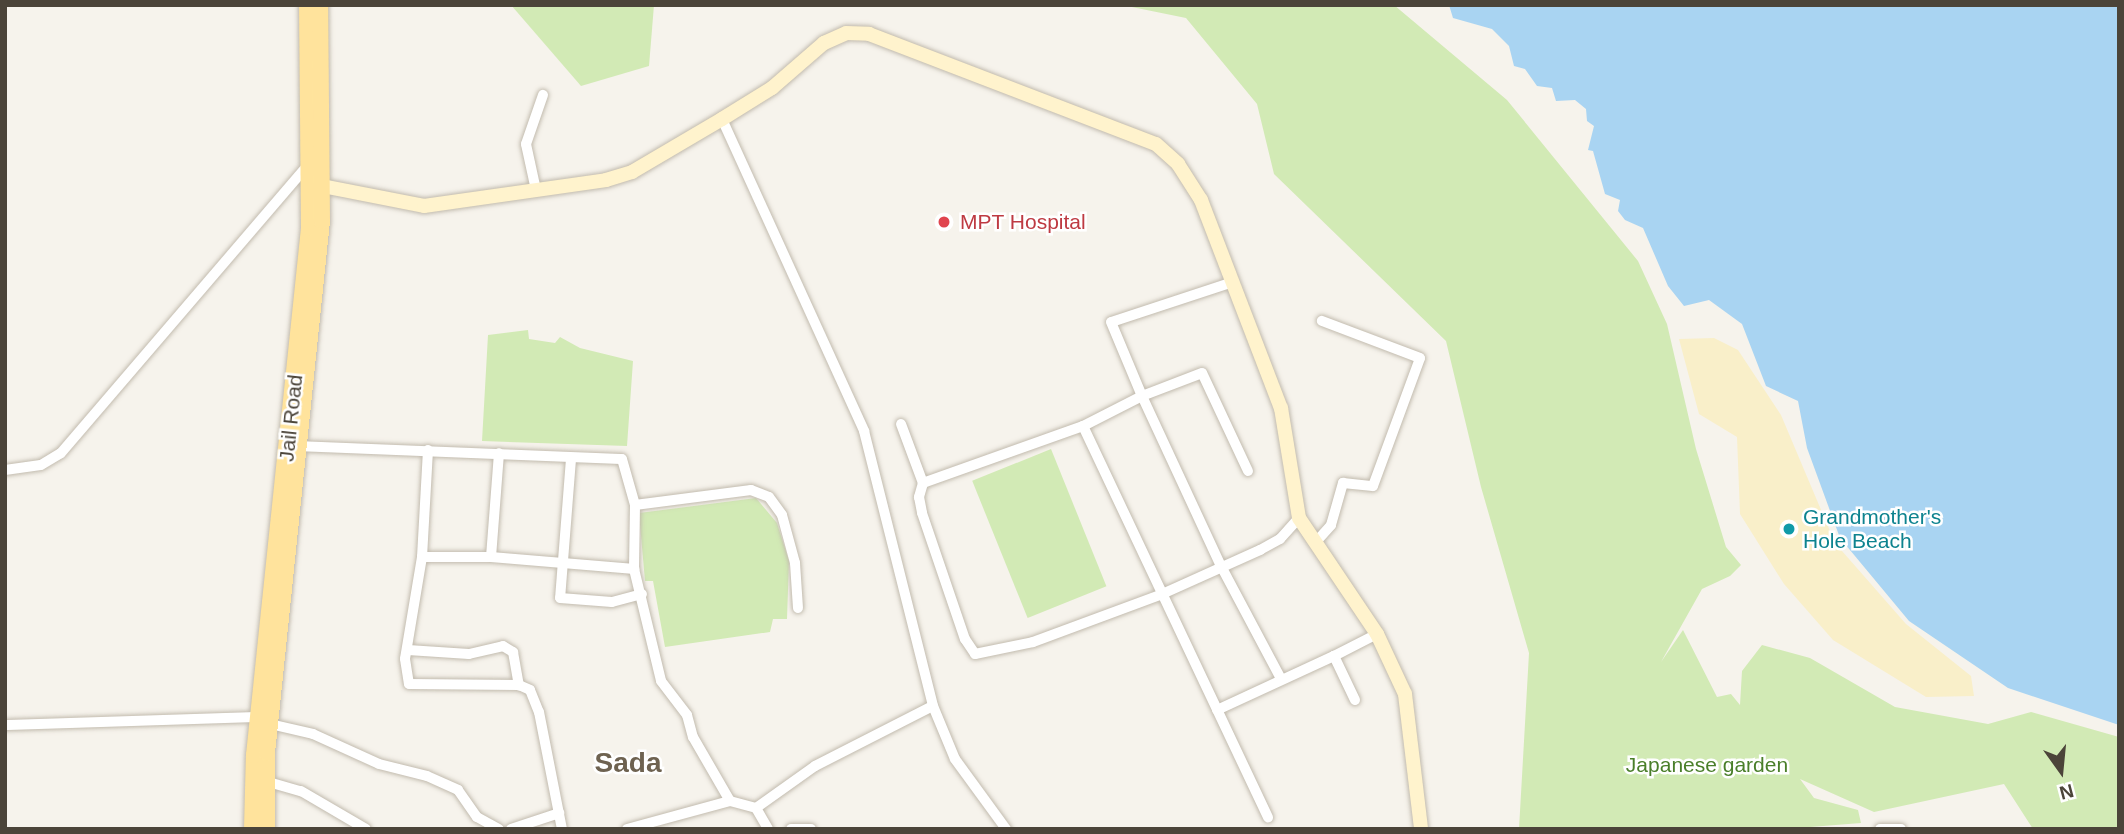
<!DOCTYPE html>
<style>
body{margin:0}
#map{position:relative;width:2124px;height:834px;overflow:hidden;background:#f6f3ec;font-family:Arial,sans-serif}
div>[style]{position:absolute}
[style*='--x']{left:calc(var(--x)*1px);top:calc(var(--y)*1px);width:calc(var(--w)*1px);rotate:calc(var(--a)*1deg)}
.green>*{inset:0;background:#d2eab5;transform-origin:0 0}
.sand>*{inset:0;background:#f9efc9}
.water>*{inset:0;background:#a9d4f2}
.roads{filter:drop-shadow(0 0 2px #c2bbae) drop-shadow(0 0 2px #c2bbae)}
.street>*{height:10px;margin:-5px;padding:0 5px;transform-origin:5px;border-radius:5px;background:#fff}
.secondary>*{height:14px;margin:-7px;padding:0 7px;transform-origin:7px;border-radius:7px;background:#fff3cd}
.primary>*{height:16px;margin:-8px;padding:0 8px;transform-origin:8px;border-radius:8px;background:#ffe39c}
.dots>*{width:19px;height:19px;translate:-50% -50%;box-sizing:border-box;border:4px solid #fff;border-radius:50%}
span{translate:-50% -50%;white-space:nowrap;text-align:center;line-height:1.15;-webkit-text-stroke:5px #fff;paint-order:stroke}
.health-label{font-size:21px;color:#be3a42}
.left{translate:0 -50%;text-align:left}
.street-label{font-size:21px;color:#4b4439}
.culture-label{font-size:21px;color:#0d838f}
.park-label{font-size:21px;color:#4a7f2a}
.district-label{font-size:28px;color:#6e6250;font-weight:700}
.frame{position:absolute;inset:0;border:7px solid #4b4439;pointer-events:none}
.north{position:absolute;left:2026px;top:736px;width:70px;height:70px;-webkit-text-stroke:5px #fff;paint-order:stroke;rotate:165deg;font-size:19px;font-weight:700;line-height:28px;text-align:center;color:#4b4439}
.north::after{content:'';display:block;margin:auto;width:24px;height:32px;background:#4b4439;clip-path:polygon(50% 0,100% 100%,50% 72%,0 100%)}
</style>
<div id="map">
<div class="green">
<i style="clip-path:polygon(511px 5px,654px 5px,649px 66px,581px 86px)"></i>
<i style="clip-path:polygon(1122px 5px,1394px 5px,1507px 100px,1638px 261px,1667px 324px,1696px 449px,1726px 547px,1741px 565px,1730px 576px,1702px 589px,1661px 662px,1683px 630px,1717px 697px,1731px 694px,1740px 705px,1742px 671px,1762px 645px,1810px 658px,1895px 707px,1988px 724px,2031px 712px,2119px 737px,2119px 829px,2033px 829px,2004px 784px,1874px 812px,1800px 779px,1814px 798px,1858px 810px,1861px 823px,1785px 829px,1519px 829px,1529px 653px,1481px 487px,1446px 341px,1274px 174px,1257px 104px,1186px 18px)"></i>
<i style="clip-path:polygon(528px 330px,529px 339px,555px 343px,560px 337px,580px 348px,633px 361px,627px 446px,482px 441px,488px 335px)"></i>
<i style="left:1051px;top:449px;width:148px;height:85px;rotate:68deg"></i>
<i style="clip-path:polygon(756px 498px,777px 523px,789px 561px,787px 619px,773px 619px,770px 632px,665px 647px,653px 581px,645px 581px,639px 513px)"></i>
</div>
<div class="sand">
<i style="clip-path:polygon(1714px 338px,1738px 350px,1781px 415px,1835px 543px,1906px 624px,1971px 676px,1974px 696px,1926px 697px,1833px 640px,1784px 584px,1740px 514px,1737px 437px,1699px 414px,1679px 339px)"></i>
</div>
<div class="water">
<i style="clip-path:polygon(1449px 5px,2119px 5px,2119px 725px,2008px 688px,1909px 621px,1840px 538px,1807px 448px,1798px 401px,1766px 386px,1742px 324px,1709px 300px,1684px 306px,1668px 286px,1643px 228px,1625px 220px,1618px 211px,1620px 200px,1605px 194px,1593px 151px,1588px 150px,1594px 126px,1587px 121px,1586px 109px,1575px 100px,1556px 101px,1552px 88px,1537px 86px,1525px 69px,1514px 66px,1509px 46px,1492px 29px,1453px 18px)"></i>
</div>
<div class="roads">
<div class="street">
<i style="--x:722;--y:119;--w:343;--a:65.5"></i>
<i style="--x:864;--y:431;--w:284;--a:75.9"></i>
<i style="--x:933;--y:706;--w:57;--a:67.5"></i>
<i style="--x:955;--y:759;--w:87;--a:53.9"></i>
<i style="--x:536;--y:190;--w:47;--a:-102.3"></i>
<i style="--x:526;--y:144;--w:52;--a:-70.9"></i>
<i style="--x:1233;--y:282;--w:128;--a:161.8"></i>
<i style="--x:1111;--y:322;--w:80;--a:67.3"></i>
<i style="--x:1142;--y:396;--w:66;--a:153"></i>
<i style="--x:1083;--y:426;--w:170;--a:160.4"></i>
<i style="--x:923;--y:483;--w:15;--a:106"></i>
<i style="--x:919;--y:497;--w:16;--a:79"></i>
<i style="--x:922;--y:513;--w:133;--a:71.2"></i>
<i style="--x:965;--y:639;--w:18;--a:56"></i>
<i style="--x:975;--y:654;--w:59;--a:-11.7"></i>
<i style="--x:1033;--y:642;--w:135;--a:-20.3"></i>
<i style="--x:1160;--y:595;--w:110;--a:-24.2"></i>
<i style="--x:1260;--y:550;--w:23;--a:-29"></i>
<i style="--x:1280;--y:539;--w:28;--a:-48"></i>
<i style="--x:901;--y:424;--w:63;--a:69.6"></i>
<i style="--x:1083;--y:426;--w:433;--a:64.7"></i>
<i style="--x:295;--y:446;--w:327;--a:2.3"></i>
<i style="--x:622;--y:459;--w:48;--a:74.2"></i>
<i style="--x:635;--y:505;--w:117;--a:-7.4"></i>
<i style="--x:751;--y:490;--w:19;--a:21"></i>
<i style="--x:769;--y:497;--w:22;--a:54"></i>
<i style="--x:782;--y:515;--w:50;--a:74.8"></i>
<i style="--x:795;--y:563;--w:45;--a:86.2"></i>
<i style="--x:428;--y:450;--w:107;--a:93.2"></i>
<i style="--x:422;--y:557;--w:103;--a:99.5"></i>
<i style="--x:405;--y:659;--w:25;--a:81"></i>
<i style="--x:409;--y:684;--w:110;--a:0.5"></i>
<i style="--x:519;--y:685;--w:12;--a:24"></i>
<i style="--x:530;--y:690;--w:24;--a:68"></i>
<i style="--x:539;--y:712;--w:119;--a:78.9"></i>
<i style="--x:571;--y:459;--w:139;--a:94.5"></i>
<i style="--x:560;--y:598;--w:52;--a:4.4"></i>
<i style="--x:612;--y:602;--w:31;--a:-15"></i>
<i style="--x:5;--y:470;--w:36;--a:-8"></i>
<i style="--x:41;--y:465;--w:23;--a:-31"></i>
<i style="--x:61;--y:453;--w:381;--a:-49.4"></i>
<i style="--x:1248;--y:471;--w:108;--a:-115.1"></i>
<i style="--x:1202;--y:373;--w:64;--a:159"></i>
<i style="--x:1142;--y:396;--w:187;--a:65.1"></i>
<i style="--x:1221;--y:566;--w:128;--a:62"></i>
<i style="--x:635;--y:505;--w:64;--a:90.9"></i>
<i style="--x:634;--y:569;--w:115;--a:76.4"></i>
<i style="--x:661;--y:681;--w:43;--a:52.6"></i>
<i style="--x:687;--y:715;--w:23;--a:75"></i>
<i style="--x:693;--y:737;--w:74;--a:60"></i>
<i style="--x:1315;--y:543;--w:24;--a:-48"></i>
<i style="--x:1331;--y:525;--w:44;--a:-74.1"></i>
<i style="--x:1343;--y:483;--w:30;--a:6"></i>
<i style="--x:1373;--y:486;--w:136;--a:-69.8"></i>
<i style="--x:1420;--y:358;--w:105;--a:-159.3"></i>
<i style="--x:422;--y:557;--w:69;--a:0"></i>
<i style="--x:491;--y:557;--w:144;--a:4.8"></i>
<i style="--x:491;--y:557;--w:104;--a:-85.6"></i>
<i style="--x:408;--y:650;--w:61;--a:3.8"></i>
<i style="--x:469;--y:654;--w:35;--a:-13"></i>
<i style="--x:503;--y:646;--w:12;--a:31"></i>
<i style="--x:513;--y:652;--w:34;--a:80"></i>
<i style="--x:1355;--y:700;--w:49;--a:-115.5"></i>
<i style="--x:1334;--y:656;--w:48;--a:-27.1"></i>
<i style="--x:1217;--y:710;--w:129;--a:-24.8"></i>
<i style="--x:270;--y:724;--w:44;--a:13.1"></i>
<i style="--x:313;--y:734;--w:72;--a:24.4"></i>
<i style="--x:379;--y:764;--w:49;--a:14"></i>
<i style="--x:427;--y:776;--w:34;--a:24"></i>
<i style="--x:458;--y:790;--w:33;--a:55"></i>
<i style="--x:477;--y:817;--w:25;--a:29"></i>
<i style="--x:5;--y:725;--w:254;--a:-1.8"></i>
<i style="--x:265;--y:781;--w:37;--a:16"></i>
<i style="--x:301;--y:791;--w:75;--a:30.3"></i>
<i style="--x:756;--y:808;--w:72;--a:-35.4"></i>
<i style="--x:815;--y:766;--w:132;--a:-27"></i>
<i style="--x:511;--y:829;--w:51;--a:-18.4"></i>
<i style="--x:627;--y:829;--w:107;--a:-15.2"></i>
<i style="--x:730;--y:801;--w:27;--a:15"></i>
<i style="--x:756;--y:808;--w:24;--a:60"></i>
<i style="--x:791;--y:829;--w:20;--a:0"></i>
<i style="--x:1880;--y:829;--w:21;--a:0"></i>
</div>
<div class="secondary">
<i style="--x:312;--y:184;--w:114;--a:11.1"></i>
<i style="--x:424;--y:206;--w:184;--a:-8.1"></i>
<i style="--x:606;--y:180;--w:27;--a:-17"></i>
<i style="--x:632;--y:172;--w:104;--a:-30.5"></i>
<i style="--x:722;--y:119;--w:59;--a:-31.8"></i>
<i style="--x:772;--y:88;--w:69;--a:-40.9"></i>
<i style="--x:824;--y:43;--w:24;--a:-24"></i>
<i style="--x:846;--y:33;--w:23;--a:2"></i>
<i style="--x:869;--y:34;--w:307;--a:21"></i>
<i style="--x:1156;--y:144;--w:30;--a:42"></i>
<i style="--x:1178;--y:164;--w:43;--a:57.4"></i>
<i style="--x:1201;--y:200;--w:223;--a:69"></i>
<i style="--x:1281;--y:408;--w:111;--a:80.7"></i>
<i style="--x:1299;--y:518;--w:140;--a:56.1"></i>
<i style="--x:1377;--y:634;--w:66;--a:65"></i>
<i style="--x:1405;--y:694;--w:136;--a:83.2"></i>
</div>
<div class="primary">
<i style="--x:252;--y:829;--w:74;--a:-88.5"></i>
<i style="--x:254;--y:755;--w:530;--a:-84.04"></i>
<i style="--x:309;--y:228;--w:223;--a:-90.5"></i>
<i style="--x:267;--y:829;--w:76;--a:-90"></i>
<i style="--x:267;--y:753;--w:535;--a:-84.1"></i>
<i style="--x:322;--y:221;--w:216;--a:-90.5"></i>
</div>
</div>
<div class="dots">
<i style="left:944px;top:222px;background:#e0444e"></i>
<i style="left:1789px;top:529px;background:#0f9aa8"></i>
</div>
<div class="health-label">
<span class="left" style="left:960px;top:222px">MPT Hospital</span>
</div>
<div class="street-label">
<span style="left:291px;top:418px;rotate:-84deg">Jail Road</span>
</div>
<div class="culture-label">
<span class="left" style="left:1803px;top:529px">Grandmother's<br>Hole Beach</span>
</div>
<div class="park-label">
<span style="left:1707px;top:765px">Japanese garden</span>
</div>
<div class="district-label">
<span style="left:628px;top:763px">Sada</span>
</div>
<div class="frame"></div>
<div class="north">N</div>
</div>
